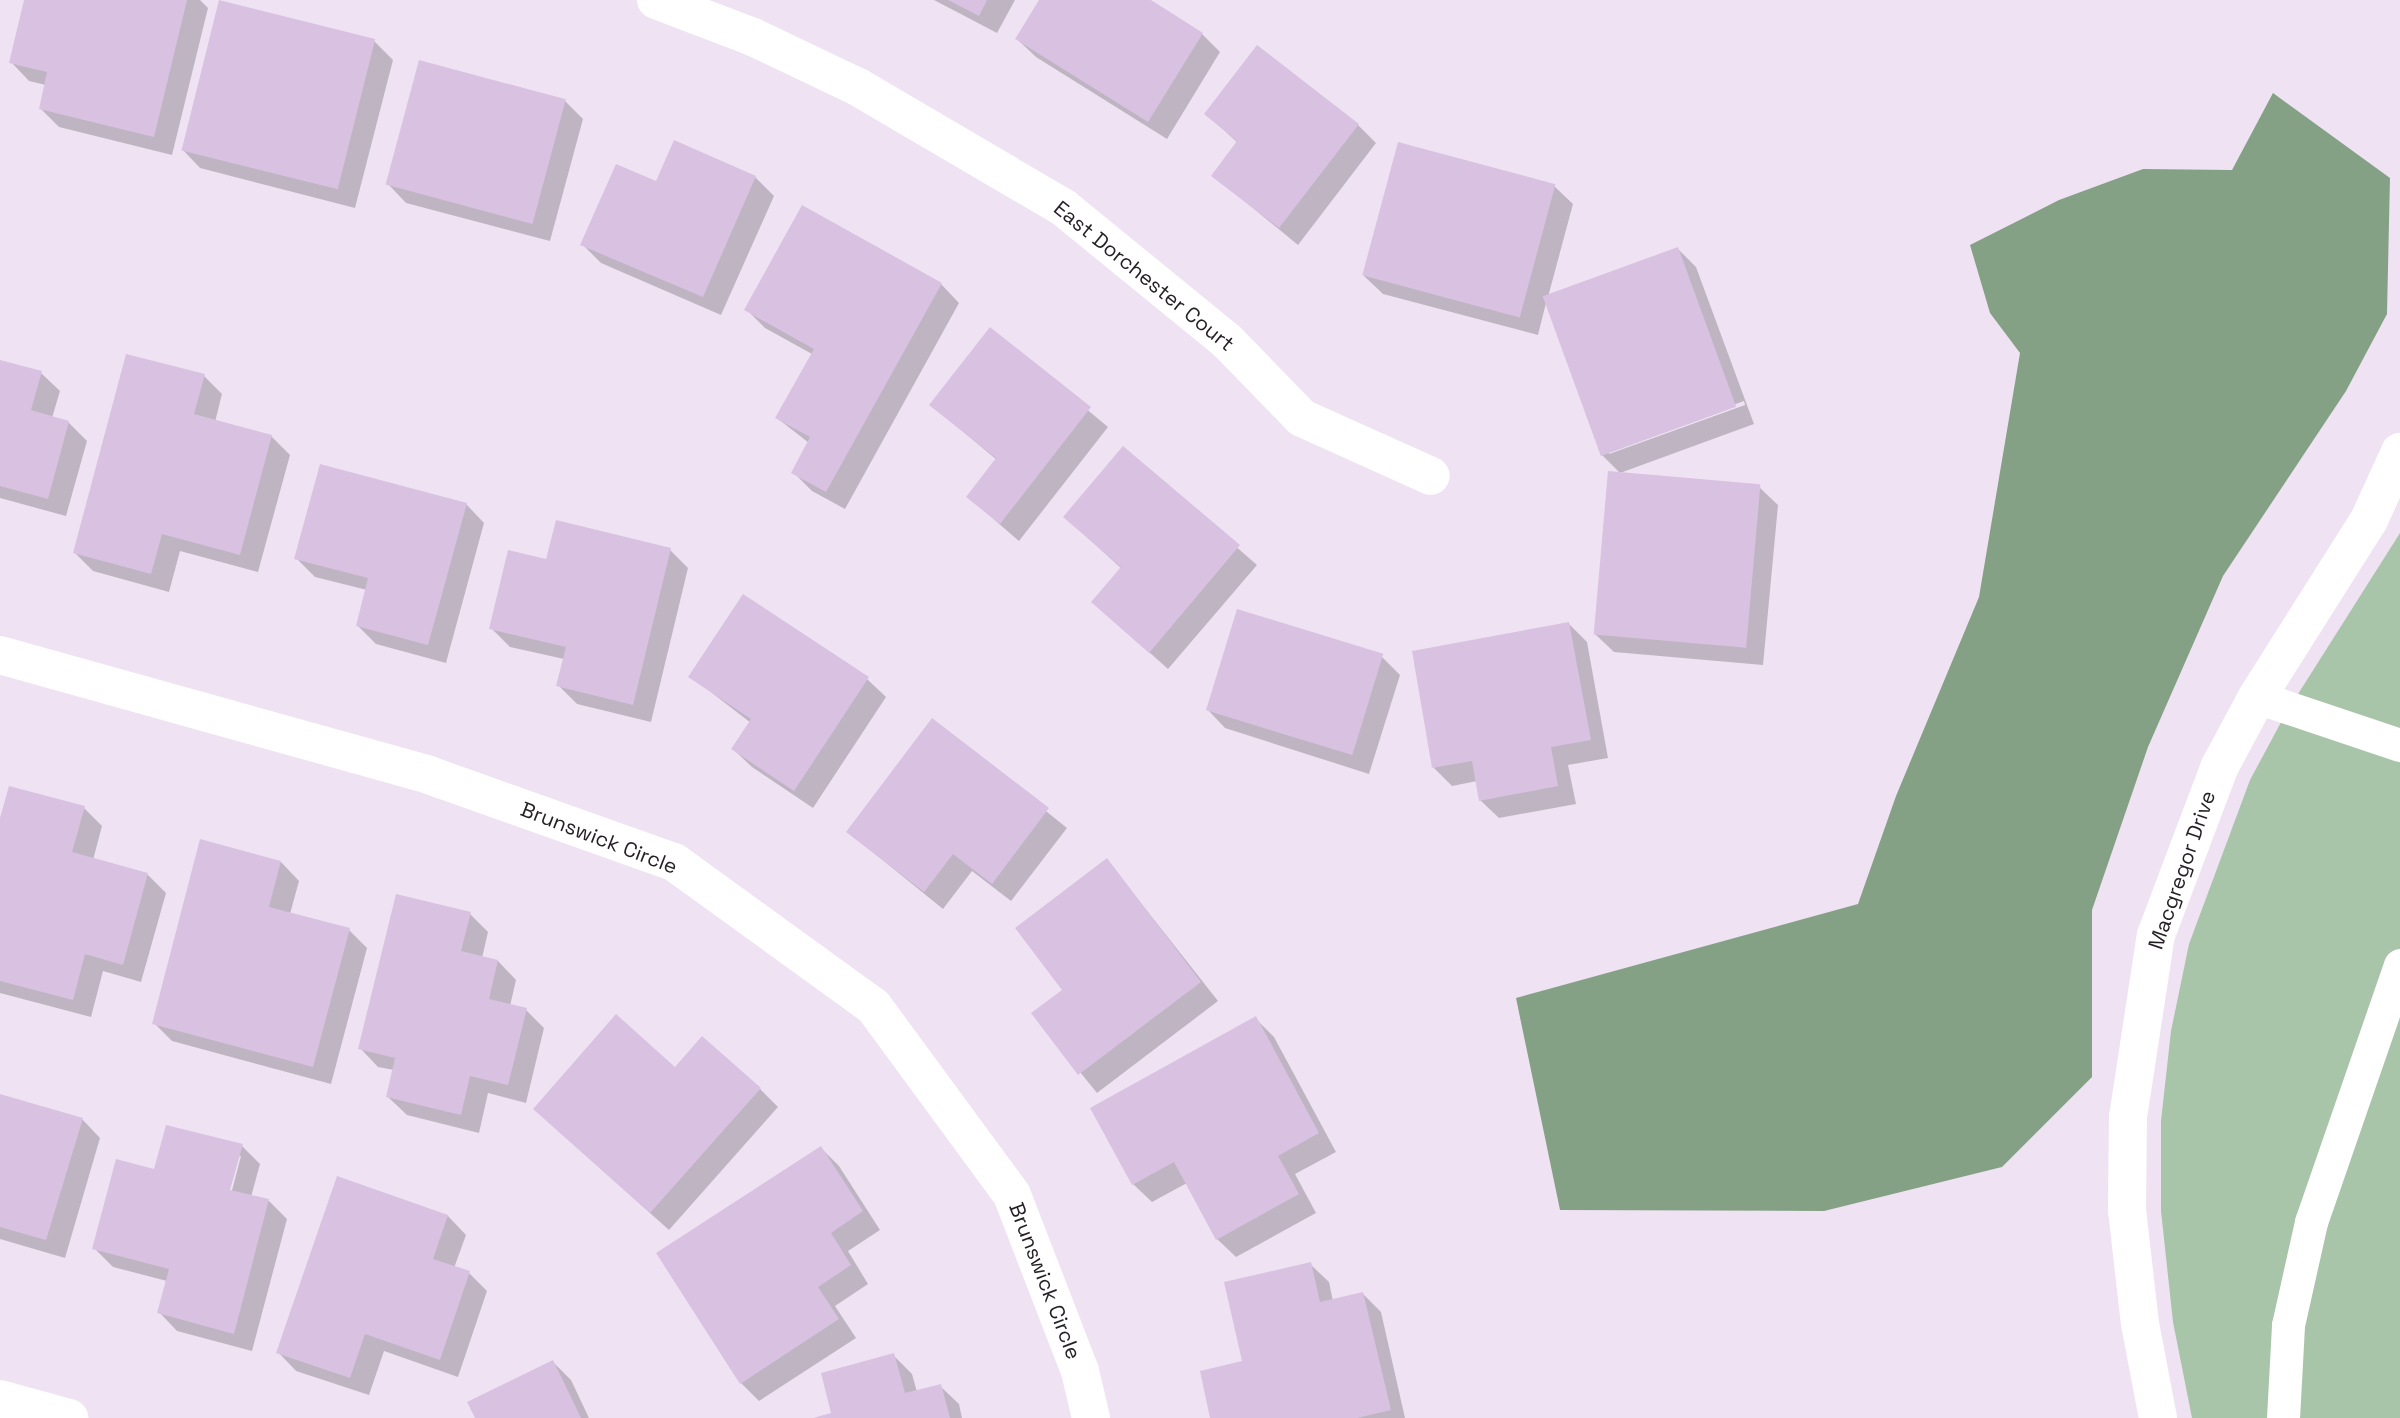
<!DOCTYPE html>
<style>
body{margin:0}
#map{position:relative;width:2400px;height:1418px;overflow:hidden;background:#efe3f3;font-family:"Space Grotesk",sans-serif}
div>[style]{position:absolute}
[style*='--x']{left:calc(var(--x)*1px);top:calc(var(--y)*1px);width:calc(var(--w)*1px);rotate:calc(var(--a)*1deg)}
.green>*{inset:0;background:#a8c4a9}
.water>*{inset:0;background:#84a185}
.shadow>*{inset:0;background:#0003}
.building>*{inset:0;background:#d9c1e1;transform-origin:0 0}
.lane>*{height:33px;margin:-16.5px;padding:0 16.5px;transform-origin:16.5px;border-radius:16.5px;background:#fff}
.street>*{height:38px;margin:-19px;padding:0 19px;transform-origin:19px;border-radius:19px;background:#fff}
span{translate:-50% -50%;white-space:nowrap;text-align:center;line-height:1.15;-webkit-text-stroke:5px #fff;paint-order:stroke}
.street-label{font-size:21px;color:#241f25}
</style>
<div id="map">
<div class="green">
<i style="clip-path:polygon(2400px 533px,2400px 1418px,2192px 1418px,2173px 1322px,2161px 1211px,2161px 1121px,2171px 1031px,2189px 944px,2250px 780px,2286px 713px)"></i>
</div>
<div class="water">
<i style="clip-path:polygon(2273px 93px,2390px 178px,2387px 314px,2346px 391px,2223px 576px,2148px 747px,2092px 910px,2092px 1077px,2002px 1167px,1824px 1211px,1560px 1210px,1516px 998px,1858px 904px,1896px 796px,1979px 597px,2020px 353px,1990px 313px,1970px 245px,2059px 200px,2143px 169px,2232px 170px)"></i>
</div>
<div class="shadow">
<i style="clip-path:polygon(26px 0,200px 0,208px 8px,172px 155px,59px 127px,41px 109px,46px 85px,29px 81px,11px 62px)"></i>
<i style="clip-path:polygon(934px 0,1015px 0,997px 33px)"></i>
<i style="clip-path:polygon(1041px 0,1148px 0,1202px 34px,1220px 52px,1167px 139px,1036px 57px,1017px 39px)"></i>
<i style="clip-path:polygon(374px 41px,393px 60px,355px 208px,200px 168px,182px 149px)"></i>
<i style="clip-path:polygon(565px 101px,583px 119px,550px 241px,406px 203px,388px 184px)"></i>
<i style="clip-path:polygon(1206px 114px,1358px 125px,1376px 143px,1298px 245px,1214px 176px,1238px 143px)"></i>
<i style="clip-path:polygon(755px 177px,774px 196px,721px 315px,601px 263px,582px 244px,657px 183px)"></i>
<i style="clip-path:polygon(evenodd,1554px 186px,1573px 204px,1548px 297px,1678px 249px,1696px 267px,1754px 424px,1620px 473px,1602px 455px,1546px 303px,1538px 335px,1383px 294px,1364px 276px,1554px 186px,1744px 401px,1745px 405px,1609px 454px,1609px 451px,1744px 401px)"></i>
<i style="clip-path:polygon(941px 284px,959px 303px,845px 509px,812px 491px,793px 472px,809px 443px,777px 418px,812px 354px,765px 328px,746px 309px)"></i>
<i style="clip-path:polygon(990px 329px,1108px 427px,1019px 541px,968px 497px,997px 460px,931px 405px)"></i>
<i style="clip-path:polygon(0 361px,41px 373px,60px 391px,52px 418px,68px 422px,87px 441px,66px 516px,0 498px)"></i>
<i style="clip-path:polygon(204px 376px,222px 394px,215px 422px,271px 436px,290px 455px,258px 572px,180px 551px,169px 592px,93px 571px,75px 553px)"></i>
<i style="clip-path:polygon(1123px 448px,1257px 565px,1168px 669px,1093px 602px,1122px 569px,1065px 517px)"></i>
<i style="clip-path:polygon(1759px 487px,1778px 505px,1763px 665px,1614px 652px,1595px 634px)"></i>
<i style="clip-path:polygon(466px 504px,484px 523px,446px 663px,376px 644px,358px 626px,367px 590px,315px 577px,296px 558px)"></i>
<i style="clip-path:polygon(670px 550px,688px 568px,651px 722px,577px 704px,558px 685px,564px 659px,510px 647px,491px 628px,548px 561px)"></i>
<i style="clip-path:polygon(1569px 624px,1587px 642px,1608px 758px,1568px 765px,1576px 804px,1499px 818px,1480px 800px,1477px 781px,1452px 786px,1434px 768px)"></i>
<i style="clip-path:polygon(1382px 657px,1400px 675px,1369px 774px,1225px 728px,1207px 709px)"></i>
<i style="clip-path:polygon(690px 676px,867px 679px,886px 697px,813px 808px,752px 767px,733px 749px,751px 723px)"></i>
<i style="clip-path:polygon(933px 720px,1067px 828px,1011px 901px,972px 871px,943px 909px,848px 832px)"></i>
<i style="clip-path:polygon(84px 808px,102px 826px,93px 860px,148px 875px,166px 893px,141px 982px,103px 971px,91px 1017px,0 993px,0 824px)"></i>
<i style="clip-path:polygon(1107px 860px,1218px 1001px,1097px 1093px,1033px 1014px,1064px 990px)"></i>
<i style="clip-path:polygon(281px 862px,299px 881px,290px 914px,349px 930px,367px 948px,331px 1084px,172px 1041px,154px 1023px)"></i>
<i style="clip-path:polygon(470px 914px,488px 932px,482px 958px,498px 961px,516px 980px,510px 1006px,526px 1010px,544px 1028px,526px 1103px,488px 1093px,479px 1133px,407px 1115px,388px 1097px,394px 1070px,378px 1067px,360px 1048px)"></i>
<i style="clip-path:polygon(1256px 1019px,1274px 1037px,1336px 1152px,1295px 1174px,1316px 1213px,1236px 1257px,1217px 1239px,1187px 1183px,1152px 1202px,1133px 1184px)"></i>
<i style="clip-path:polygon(675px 1070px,760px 1089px,778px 1107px,669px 1230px,554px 1127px)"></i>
<i style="clip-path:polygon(0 1095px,82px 1119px,100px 1138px,65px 1258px,0 1239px)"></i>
<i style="clip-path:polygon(evenodd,242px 1146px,260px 1164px,251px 1197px,269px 1201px,287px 1219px,252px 1351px,177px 1331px,159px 1312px,167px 1281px,113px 1267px,94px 1248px,242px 1146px,238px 1156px,241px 1156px,230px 1198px,226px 1198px,238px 1156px)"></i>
<i style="clip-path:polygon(821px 1148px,839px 1166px,880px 1230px,848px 1251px,868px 1284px,835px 1306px,856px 1338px,759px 1401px,741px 1383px)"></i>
<i style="clip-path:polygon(448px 1216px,466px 1235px,454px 1268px,469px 1273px,487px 1291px,458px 1377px,384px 1351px,369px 1395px,296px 1371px,278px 1352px)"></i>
<i style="clip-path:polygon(1310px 1264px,1329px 1282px,1333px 1301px,1363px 1294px,1381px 1312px,1405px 1418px,1212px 1418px)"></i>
<i style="clip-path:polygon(893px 1355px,912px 1374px,917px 1392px,940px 1386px,959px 1404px,962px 1418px,817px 1418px,833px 1414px)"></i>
<i style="clip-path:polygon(553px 1362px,571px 1380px,589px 1418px,477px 1418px)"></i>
</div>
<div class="building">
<i style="clip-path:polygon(24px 0,187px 0,154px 137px,39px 109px,47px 72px,9px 63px)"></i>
<i style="left:219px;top:0;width:161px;height:155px;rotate:14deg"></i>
<i style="clip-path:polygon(948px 0,987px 0,979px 16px)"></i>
<i style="clip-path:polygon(1039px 0,1151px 0,1203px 33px,1148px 122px,1015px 39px)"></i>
<i style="clip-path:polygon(1257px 45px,1359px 124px,1279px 228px,1211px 176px,1237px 141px,1204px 114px)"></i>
<i style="left:419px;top:60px;width:152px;height:129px;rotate:15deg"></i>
<i style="clip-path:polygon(674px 140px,756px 176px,703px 297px,580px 245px,616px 164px,656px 181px)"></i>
<i style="left:1398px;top:142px;width:163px;height:138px;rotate:15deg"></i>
<i style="clip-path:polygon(802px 205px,942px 283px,826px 492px,791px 473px,810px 437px,775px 418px,814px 349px,744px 310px)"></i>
<i style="left:1678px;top:247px;width:170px;height:144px;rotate:70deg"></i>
<i style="clip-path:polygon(990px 327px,1091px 407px,1000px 524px,966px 497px,996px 458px,929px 405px)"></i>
<i style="clip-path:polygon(126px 354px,205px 374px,194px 414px,272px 435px,240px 555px,162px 534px,151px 574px,73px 553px)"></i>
<i style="clip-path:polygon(0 360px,42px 371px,31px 410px,69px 421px,48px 499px,0 486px)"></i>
<i style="clip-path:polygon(1123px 446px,1240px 545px,1149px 653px,1091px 602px,1121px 567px,1063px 517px)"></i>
<i style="clip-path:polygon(320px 464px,467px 503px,428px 645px,356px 626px,368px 578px,294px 559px)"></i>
<i style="left:1608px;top:471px;width:153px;height:164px;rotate:5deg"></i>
<i style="clip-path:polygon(556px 520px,671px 548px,633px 705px,556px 686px,566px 647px,489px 629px,508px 550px,546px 559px)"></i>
<i style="clip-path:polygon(743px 594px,869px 677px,794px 791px,731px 749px,751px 719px,688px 677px)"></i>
<i style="left:1237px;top:609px;width:153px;height:106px;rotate:17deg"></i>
<i style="clip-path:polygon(1569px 622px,1591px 740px,1551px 747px,1558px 786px,1479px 801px,1472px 761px,1432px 768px,1412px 651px)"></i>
<i style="clip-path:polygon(932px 718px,1049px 808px,992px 884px,953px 854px,924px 892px,846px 832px)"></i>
<i style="clip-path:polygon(9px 786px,85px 806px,72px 852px,148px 873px,123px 965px,85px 954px,73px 1000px,0 981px,0 818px)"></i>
<i style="clip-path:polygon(200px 839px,281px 861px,269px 907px,350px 928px,313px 1067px,152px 1024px)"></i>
<i style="clip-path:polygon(1107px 858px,1201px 982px,1078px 1075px,1031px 1013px,1062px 990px,1015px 928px)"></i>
<i style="clip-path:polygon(396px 894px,471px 912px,461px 951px,498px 960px,489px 999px,527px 1008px,508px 1085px,470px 1076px,461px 1115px,386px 1097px,395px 1058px,358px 1049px)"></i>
<i style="clip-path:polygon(616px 1014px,675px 1067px,702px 1036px,761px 1088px,650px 1213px,533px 1109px)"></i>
<i style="clip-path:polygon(1256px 1016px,1319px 1133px,1278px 1156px,1299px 1194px,1216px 1240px,1174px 1162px,1132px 1185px,1090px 1108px)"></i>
<i style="clip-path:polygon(0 1094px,83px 1118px,46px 1240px,0 1227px)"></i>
<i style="clip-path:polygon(166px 1125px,243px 1144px,230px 1190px,269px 1199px,234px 1334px,157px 1313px,169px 1269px,92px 1249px,116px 1159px,154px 1169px)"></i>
<i style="clip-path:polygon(821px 1146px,863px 1211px,831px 1233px,851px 1265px,818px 1287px,839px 1319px,740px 1384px,656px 1253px)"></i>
<i style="clip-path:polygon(337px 1176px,448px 1215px,433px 1259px,470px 1271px,440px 1360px,365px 1334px,350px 1378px,276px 1353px)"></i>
<i style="clip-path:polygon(1311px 1262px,1320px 1302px,1363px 1292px,1391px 1410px,1357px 1418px,1210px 1418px,1200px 1371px,1242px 1361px,1224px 1282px)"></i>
<i style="clip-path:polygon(894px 1353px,905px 1393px,941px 1384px,950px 1418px,813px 1418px,831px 1413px,821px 1373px)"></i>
<i style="clip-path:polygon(553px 1360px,581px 1418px,475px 1418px,467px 1402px)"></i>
</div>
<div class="lane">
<i style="--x:2257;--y:697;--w:151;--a:18.6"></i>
<i style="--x:2283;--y:1418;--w:93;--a:-86.9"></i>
<i style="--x:2288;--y:1325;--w:106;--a:-77.4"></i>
<i style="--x:2311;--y:1222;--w:272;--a:-70.9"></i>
</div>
<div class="street">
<i style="--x:656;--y:0;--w:104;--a:20.9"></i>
<i style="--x:753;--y:37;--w:116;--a:25.5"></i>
<i style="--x:858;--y:87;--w:239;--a:30.4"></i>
<i style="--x:1064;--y:208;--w:210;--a:39.2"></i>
<i style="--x:1227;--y:341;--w:107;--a:45.8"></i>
<i style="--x:1302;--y:418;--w:141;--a:24.2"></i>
<i style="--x:0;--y:655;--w:445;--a:15.6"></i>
<i style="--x:429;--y:775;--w:260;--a:19.6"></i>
<i style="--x:674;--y:862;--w:247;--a:35.9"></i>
<i style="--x:874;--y:1007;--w:233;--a:53.7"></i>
<i style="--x:1012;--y:1195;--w:189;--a:68.9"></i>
<i style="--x:1080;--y:1371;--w:48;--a:76.8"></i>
<i style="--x:0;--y:1399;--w:72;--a:15.4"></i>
<i style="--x:2158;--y:1418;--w:96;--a:-100.8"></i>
<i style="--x:2140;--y:1324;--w:115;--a:-96.5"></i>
<i style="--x:2127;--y:1210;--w:93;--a:-89.4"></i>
<i style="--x:2128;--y:1117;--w:184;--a:-81.3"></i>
<i style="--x:2156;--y:935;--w:181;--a:-69.3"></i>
<i style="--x:2220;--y:766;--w:78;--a:-61.8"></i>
<i style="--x:2257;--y:697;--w:209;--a:-57.7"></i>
<i style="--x:2369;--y:520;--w:75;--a:-65.5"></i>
</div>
<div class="street-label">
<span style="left:1144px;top:276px;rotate:39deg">East Dorchester Court</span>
<span style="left:599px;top:838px;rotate:21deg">Brunswick Circle</span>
<span style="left:2182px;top:870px;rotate:-71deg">Macgregor Drive</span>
<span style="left:1045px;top:1281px;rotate:69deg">Brunswick Circle</span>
</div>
</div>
